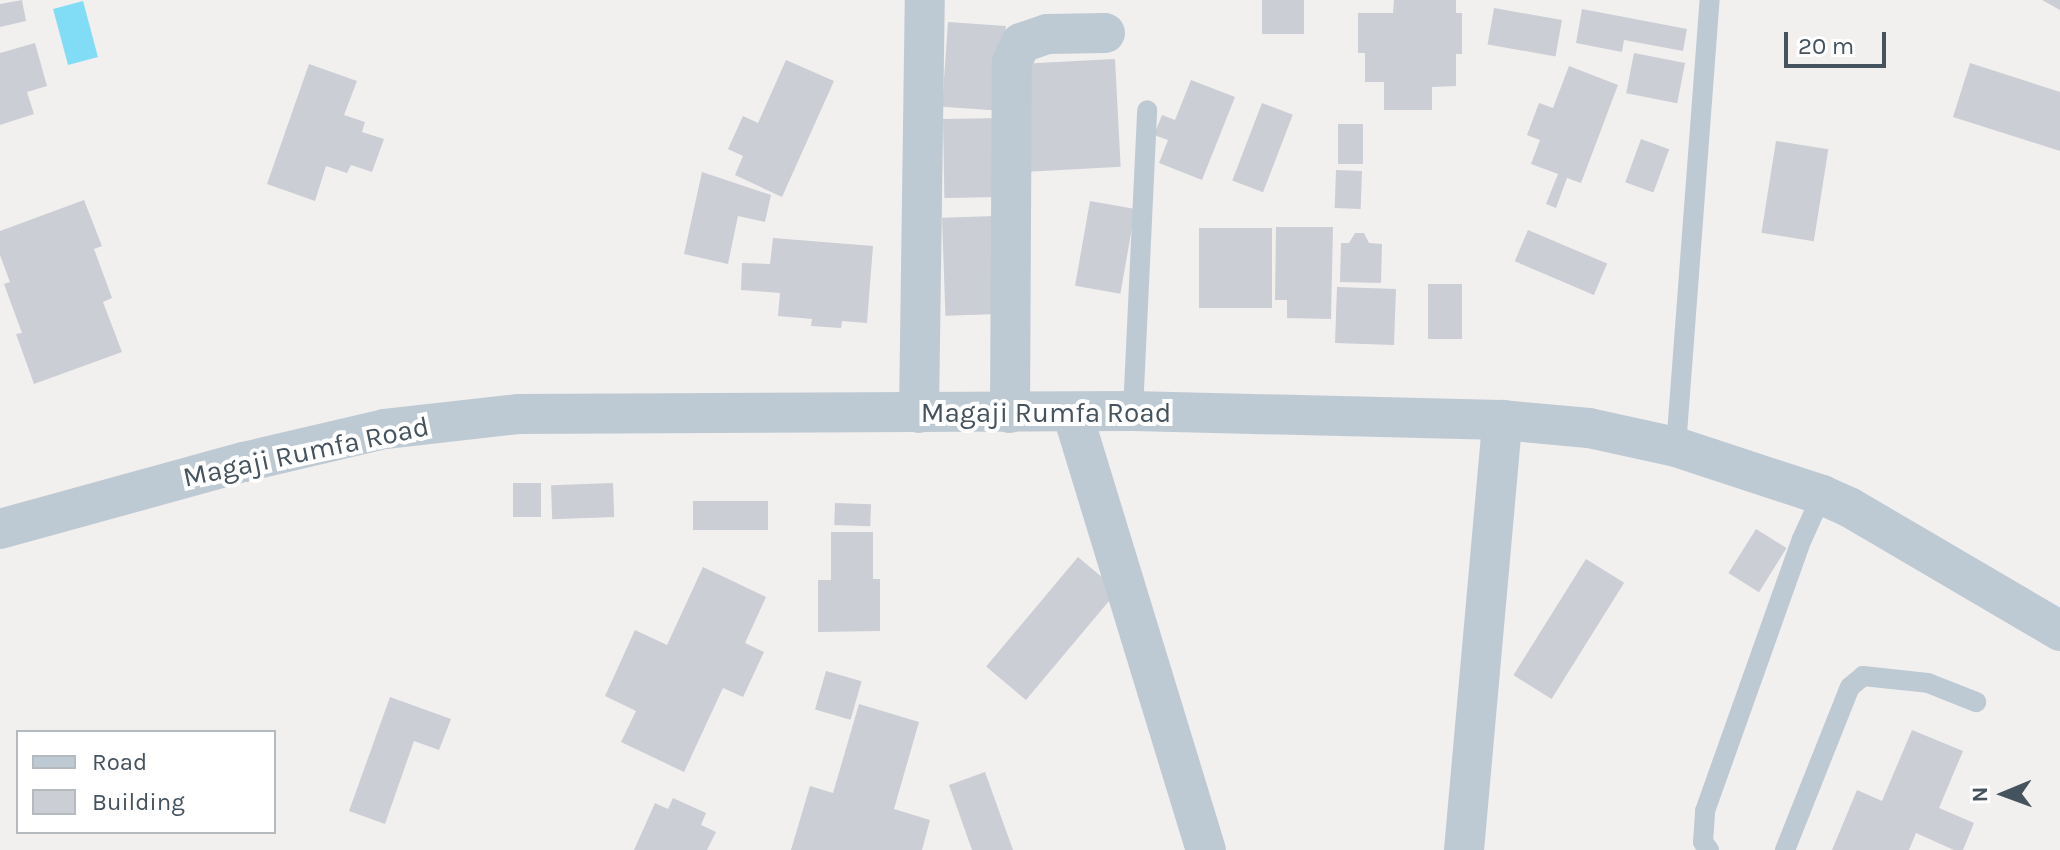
<!DOCTYPE html>
<style>
body{margin:0}
#map{position:relative;width:2060px;height:850px;overflow:hidden;background:#f2efef;font-family:Karla,sans-serif}
div>[style]{position:absolute}
[style*='--x']{left:calc(var(--x)*1px);top:calc(var(--y)*1px);width:calc(var(--w)*1px);rotate:calc(var(--a)*1deg)}
.water>*{inset:0;background:#81ddf6;transform-origin:0 0}
.building>*{inset:0;background:#cbced5;transform-origin:0 0}
.lane>*{height:20px;margin:-10px;padding:0 10px;transform-origin:10px;border-radius:10px;background:#becad3}
.street>*{height:40px;margin:-20px;padding:0 20px;transform-origin:20px;border-radius:20px;background:#becad3}
span{translate:-50% -50%;white-space:nowrap;text-align:center;line-height:1.15;-webkit-text-stroke:8px #fff;paint-order:stroke}
.street-label{font-size:28px;color:#45535f}
.legend{position:absolute;left:16px;top:730px;width:260px;height:104px;box-sizing:border-box;background:#fff;border:2px solid #b5babf;margin:0;padding:10px 14px;list-style:none;font-size:24px;color:#45535f}
.legend li{display:flex;align-items:center;gap:16px;height:40px}
.legend b{width:40px;border:2px solid #b5babf}
.north{position:absolute;left:1964px;top:754px;width:80px;height:80px;-webkit-text-stroke:6px #fff;paint-order:stroke;rotate:269deg;font-size:22px;font-weight:700;line-height:32px;text-align:center;color:#45535f}
.north::after{content:'';display:block;margin:auto;width:28px;height:36px;background:#45535f;clip-path:polygon(50% 0,100% 100%,50% 72%,0 100%)}
.scale{position:absolute;left:1784px;top:32px;width:102px;height:36px;box-sizing:border-box;border:4px solid #45535f;border-top:0;padding-left:10px;font-size:24px;line-height:28px;white-space:nowrap;color:#45535f;-webkit-text-stroke:6px #fff;paint-order:stroke}
</style>
<div id="map">
<div class="water">
<i style="left:83px;top:1px;width:58px;height:31px;rotate:75deg"></i>
</div>
<div class="building">
<i style="clip-path:polygon(22px 0,26px 21px,0 27px,0 4px)"></i>
<i style="left:1262px;top:0;width:42px;height:34px"></i>
<i style="clip-path:polygon(1394px 0,1456px 0,1456px 13px,1462px 13px,1462px 54px,1456px 54px,1456px 86px,1432px 87px,1432px 110px,1384px 110px,1384px 82px,1365px 82px,1365px 53px,1358px 53px,1358px 13px,1393px 13px)"></i>
<i style="clip-path:polygon(2042px 0,2060px 0,2060px 10px)"></i>
<i style="left:1494px;top:8px;width:69px;height:37px;rotate:10deg"></i>
<i style="clip-path:polygon(1582px 9px,1687px 29px,1683px 51px,1624px 40px,1622px 52px,1576px 43px)"></i>
<i style="left:948px;top:22px;width:58px;height:85px;rotate:4deg"></i>
<i style="clip-path:polygon(35px 43px,47px 86px,27px 92px,34px 114px,0 125px,0 53px)"></i>
<i style="left:1634px;top:53px;width:52px;height:41px;rotate:11deg"></i>
<i style="left:1115px;top:59px;width:108px;height:92px;rotate:87deg"></i>
<i style="clip-path:polygon(786px 60px,834px 81px,782px 197px,735px 175px,743px 156px,728px 149px,743px 116px,758px 123px)"></i>
<i style="clip-path:polygon(1970px 63px,2060px 92px,2060px 151px,1953px 117px)"></i>
<i style="clip-path:polygon(309px 64px,357px 81px,344px 115px,365px 122px,362px 132px,384px 139px,372px 172px,351px 165px,347px 173px,326px 166px,315px 201px,267px 184px)"></i>
<i style="clip-path:polygon(1569px 66px,1618px 85px,1581px 183px,1567px 178px,1556px 208px,1546px 204px,1558px 174px,1531px 164px,1540px 140px,1527px 135px,1539px 103px,1553px 108px)"></i>
<i style="clip-path:polygon(1191px 80px,1235px 97px,1202px 180px,1159px 163px,1168px 140px,1154px 135px,1162px 115px,1175px 120px)"></i>
<i style="left:1262px;top:103px;width:33px;height:83px;rotate:21deg"></i>
<i style="left:1002px;top:118px;width:79px;height:59px;rotate:89deg"></i>
<i style="left:1338px;top:124px;width:25px;height:40px"></i>
<i style="left:1641px;top:139px;width:30px;height:46px;rotate:20deg"></i>
<i style="left:1776px;top:141px;width:53px;height:93px;rotate:9deg"></i>
<i style="left:1336px;top:170px;width:26px;height:38px;rotate:2deg"></i>
<i style="clip-path:polygon(702px 172px,771px 195px,765px 222px,738px 216px,728px 264px,684px 254px)"></i>
<i style="clip-path:polygon(84px 200px,102px 246px,94px 249px,112px 298px,103px 302px,122px 352px,34px 384px,16px 334px,22px 333px,4px 284px,10px 282px,0 255px,0 231px)"></i>
<i style="left:1090px;top:201px;width:46px;height:86px;rotate:10deg"></i>
<i style="left:995px;top:216px;width:98px;height:53px;rotate:88deg"></i>
<i style="clip-path:polygon(1276px 227px,1333px 227px,1331px 319px,1287px 318px,1287px 300px,1275px 300px)"></i>
<i style="left:1272px;top:228px;width:80px;height:73px;rotate:90deg"></i>
<i style="left:1528px;top:230px;width:86px;height:34px;rotate:23deg"></i>
<i style="clip-path:polygon(1355px 233px,1364px 233px,1369px 243px,1382px 244px,1381px 283px,1340px 282px,1341px 243px,1349px 243px)"></i>
<i style="clip-path:polygon(773px 238px,873px 246px,867px 323px,842px 321px,841px 328px,811px 326px,812px 319px,778px 316px,780px 293px,741px 290px,742px 263px,770px 264px)"></i>
<i style="left:1428px;top:284px;width:34px;height:55px"></i>
<i style="left:1337px;top:287px;width:59px;height:56px;rotate:2deg"></i>
<i style="left:513px;top:483px;width:28px;height:34px"></i>
<i style="left:613px;top:483px;width:34px;height:62px;rotate:88deg"></i>
<i style="left:693px;top:501px;width:75px;height:29px"></i>
<i style="left:835px;top:503px;width:36px;height:22px;rotate:2deg"></i>
<i style="left:1756px;top:529px;width:36px;height:52px;rotate:32deg"></i>
<i style="clip-path:polygon(831px 532px,873px 532px,873px 579px,880px 579px,880px 631px,818px 632px,818px 580px,831px 580px)"></i>
<i style="left:1078px;top:557px;width:52px;height:143px;rotate:40deg"></i>
<i style="left:1586px;top:559px;width:45px;height:137px;rotate:32deg"></i>
<i style="clip-path:polygon(703px 567px,766px 597px,745px 643px,764px 652px,743px 697px,723px 688px,684px 772px,621px 742px,636px 711px,605px 696px,635px 630px,667px 645px)"></i>
<i style="left:826px;top:671px;width:37px;height:40px;rotate:16deg"></i>
<i style="clip-path:polygon(390px 697px,451px 719px,439px 750px,414px 741px,385px 824px,349px 811px)"></i>
<i style="clip-path:polygon(859px 704px,919px 722px,894px 809px,930px 820px,922px 850px,791px 850px,810px 786px,833px 793px)"></i>
<i style="clip-path:polygon(1912px 730px,1963px 751px,1939px 808px,1974px 823px,1963px 850px,1954px 850px,1916px 833px,1909px 850px,1832px 850px,1857px 790px,1882px 801px)"></i>
<i style="clip-path:polygon(985px 772px,1013px 850px,972px 850px,949px 785px)"></i>
<i style="clip-path:polygon(673px 798px,706px 813px,701px 825px,716px 832px,707px 850px,634px 850px,655px 803px,668px 809px)"></i>
</div>
<div class="lane">
<i style="--x:1133;--y:411;--w:301;--a:-87.3"></i>
<i style="--x:1676;--y:447;--w:448;--a:-85.7"></i>
<i style="--x:1709;--y:850;--w:10;--a:-127"></i>
<i style="--x:1703;--y:842;--w:31;--a:-86"></i>
<i style="--x:1705;--y:811;--w:289;--a:-70.4"></i>
<i style="--x:1802;--y:539;--w:48;--a:-65.6"></i>
<i style="--x:1785;--y:850;--w:175;--a:-68.3"></i>
<i style="--x:1850;--y:687;--w:17;--a:-40"></i>
<i style="--x:1863;--y:676;--w:65;--a:6.1"></i>
<i style="--x:1928;--y:683;--w:52;--a:21.6"></i>
</div>
<div class="street">
<i style="--x:1072;--y:412;--w:458;--a:73"></i>
<i style="--x:919;--y:413;--w:413;--a:-89.2"></i>
<i style="--x:1010;--y:413;--w:351;--a:-89.7"></i>
<i style="--x:1012;--y:62;--w:21;--a:-65"></i>
<i style="--x:1021;--y:43;--w:28;--a:-19"></i>
<i style="--x:1047;--y:34;--w:58;--a:-1"></i>
<i style="--x:0;--y:529;--w:253;--a:-15.4"></i>
<i style="--x:244;--y:462;--w:145;--a:-13.2"></i>
<i style="--x:385;--y:429;--w:134;--a:-6.4"></i>
<i style="--x:518;--y:414;--w:615;--a:-0.28"></i>
<i style="--x:1133;--y:411;--w:369;--a:1.4"></i>
<i style="--x:1502;--y:420;--w:87;--a:5.3"></i>
<i style="--x:1589;--y:428;--w:89;--a:12.3"></i>
<i style="--x:1676;--y:447;--w:154;--a:18.2"></i>
<i style="--x:1822;--y:495;--w:30;--a:24"></i>
<i style="--x:1849;--y:507;--w:245;--a:30.4"></i>
<i style="--x:1464;--y:850;--w:432;--a:-84.9"></i>
</div>
<div class="street-label">
<span style="left:1046px;top:413px">Magaji Rumfa Road</span>
<span style="left:306px;top:452px;rotate:-12deg">Magaji Rumfa Road</span>
</div>
<ul class="legend">
<li><b style="height:10px;background:#becad3"></b>Road</li>
<li><b style="height:22px;background:#cbced5"></b>Building</li>
</ul>
<div class="north">N</div>
<div class="scale">20 m</div>
</div>
